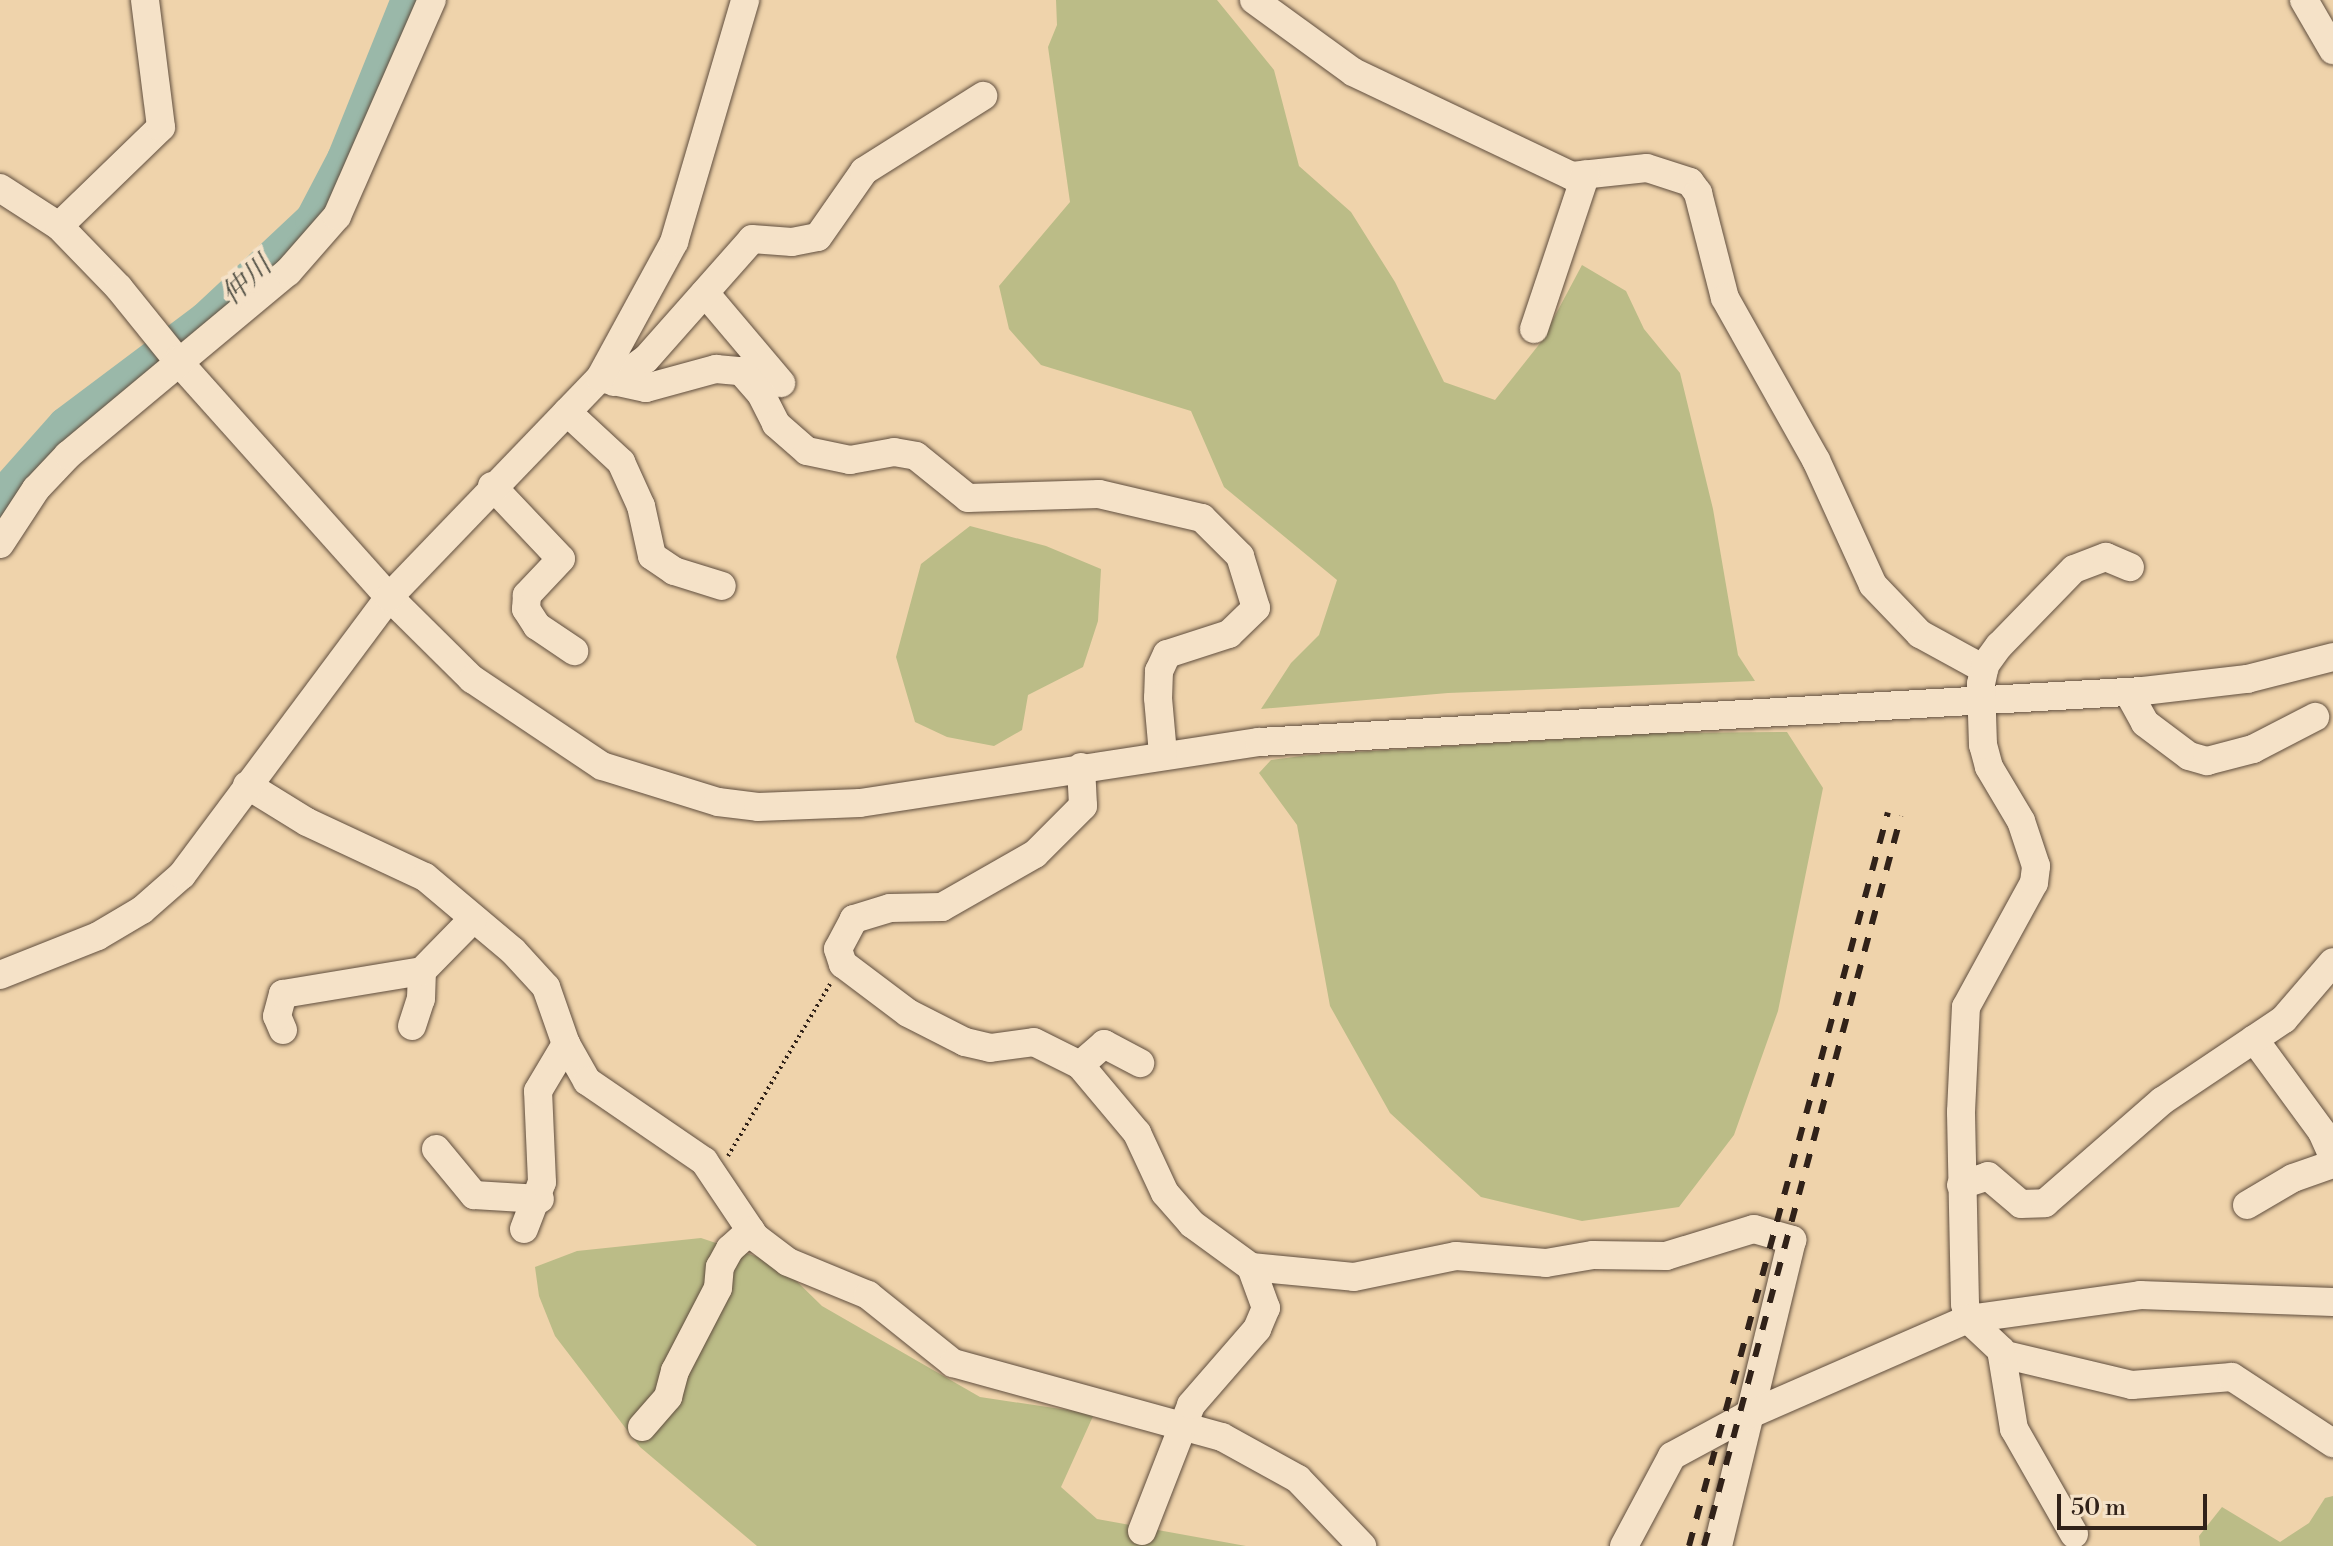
<!DOCTYPE html>
<meta charset="utf-8">
<style>
body{margin:0}
#map{position:relative;width:2333px;height:1546px;overflow:hidden;background:#efd3ab;font-family:"Libre Bodoni","Noto Serif JP",serif}
div>[style]{position:absolute}
[style*='--x']{left:calc(var(--x)*1px);top:calc(var(--y)*1px);width:calc(var(--w)*1px);rotate:calc(var(--a)*1deg)}
.green>*{inset:0;background:#bbbc87}
.river>*{height:36px;margin:-18px;padding:0 18px;transform-origin:18px;border-radius:18px;background:#9ab8a9}
.path>*{height:4px;margin-top:-2px;transform-origin:0;background:repeating-linear-gradient(90deg,#312219 0 2px,transparent 0 6px)}
.roads{filter:drop-shadow(0 0 2px #604e3e) drop-shadow(0 0 2px #604e3e)}
.minor>*{height:28px;margin:-14px;padding:0 14px;transform-origin:14px;border-radius:14px;background:#f5e2c8}
.rail>*{height:6px;margin-top:-3px;transform-origin:0;background:repeating-linear-gradient(90deg,#312219 0 14px,transparent 0 28px)}
span{translate:-50% -50%;white-space:nowrap;text-align:center;line-height:1.15;-webkit-text-stroke:8px #f5e2c8;paint-order:stroke}
.water-label{font-size:28px;color:#504f44;font-style:italic}
.scale{position:absolute;left:2057px;top:1494px;width:150px;height:36px;box-sizing:border-box;border:4px solid #312219;border-top:0;padding-left:10px;font-size:24px;line-height:28px;white-space:nowrap;color:#312219;-webkit-text-stroke:6px #f5e2c8;paint-order:stroke}
</style>
<div id="map">
<div class="green">
<i style="clip-path:polygon(1056px 0,1217px 0,1274px 70px,1299px 166px,1351px 212px,1395px 282px,1444px 382px,1495px 400px,1541px 342px,1582px 265px,1626px 291px,1644px 329px,1680px 373px,1713px 509px,1738px 655px,1755px 681px,1448px 693px,1261px 709px,1291px 663px,1319px 635px,1337px 580px,1224px 487px,1191px 411px,1041px 365px,1009px 329px,999px 286px,1070px 202px,1048px 47px,1057px 25px)"></i>
<i style="clip-path:polygon(970px 526px,1046px 546px,1101px 569px,1098px 621px,1083px 667px,1028px 695px,1022px 730px,994px 746px,947px 737px,915px 722px,896px 657px,921px 564px)"></i>
<i style="clip-path:polygon(1787px 732px,1823px 788px,1778px 1011px,1734px 1135px,1679px 1207px,1582px 1221px,1481px 1197px,1390px 1113px,1330px 1006px,1297px 825px,1259px 773px,1271px 760px,1309px 755px,1659px 733px)"></i>
<i style="clip-path:polygon(701px 1238px,779px 1264px,822px 1306px,980px 1397px,1094px 1414px,1061px 1487px,1097px 1519px,1246px 1546px,757px 1546px,640px 1447px,555px 1336px,539px 1296px,535px 1267px,577px 1251px)"></i>
<i style="clip-path:polygon(2333px 1496px,2333px 1546px,2200px 1546px,2199px 1536px,2222px 1507px,2280px 1542px,2309px 1523px,2325px 1498px)"></i>
</div>
<div class="river">
<i style="--x:0;--y:499;--w:99;--a:-48.3"></i>
<i style="--x:66;--y:425;--w:175;--a:-36.9"></i>
<i style="--x:206;--y:320;--w:146;--a:-43.1"></i>
<i style="--x:313;--y:220;--w:69;--a:-62.3"></i>
<i style="--x:345;--y:159;--w:171;--a:-68.1"></i>
</div>
<div class="path">
<i style="--x:728;--y:1156;--w:200;--a:-59.3"></i>
</div>
<div class="roads">
<div class="minor">
<i style="--x:1254;--y:0;--w:122;--a:36"></i>
<i style="--x:1353;--y:72;--w:242;--a:25.4"></i>
<i style="--x:1572;--y:176;--w:75;--a:-6.1"></i>
<i style="--x:1647;--y:168;--w:45;--a:18"></i>
<i style="--x:1690;--y:182;--w:14;--a:54"></i>
<i style="--x:1698;--y:193;--w:108;--a:75.6"></i>
<i style="--x:1725;--y:298;--w:186;--a:60.7"></i>
<i style="--x:1816;--y:460;--w:137;--a:65.5"></i>
<i style="--x:1873;--y:585;--w:68;--a:46.2"></i>
<i style="--x:1920;--y:634;--w:73;--a:28.7"></i>
<i style="--x:2304;--y:0;--w:58;--a:59.9"></i>
<i style="--x:0;--y:188;--w:70;--a:32.8"></i>
<i style="--x:59;--y:226;--w:86;--a:45.9"></i>
<i style="--x:119;--y:288;--w:92;--a:51.1"></i>
<i style="--x:177;--y:360;--w:318;--a:48.2"></i>
<i style="--x:389;--y:597;--w:117;--a:44.7"></i>
<i style="--x:472;--y:679;--w:156;--a:33.8"></i>
<i style="--x:602;--y:766;--w:121;--a:17.2"></i>
<i style="--x:718;--y:802;--w:40;--a:7.1"></i>
<i style="--x:758;--y:807;--w:102;--a:-2.2"></i>
<i style="--x:860;--y:803;--w:404;--a:-8.7"></i>
<i style="--x:1259;--y:742;--w:885;--a:-3.3"></i>
<i style="--x:2143;--y:691;--w:105;--a:-6.6"></i>
<i style="--x:2247;--y:679;--w:89;--a:-14.3"></i>
<i style="--x:59;--y:226;--w:142;--a:-44.1"></i>
<i style="--x:161;--y:127;--w:128;--a:-97.2"></i>
<i style="--x:705;--y:293;--w:118;--a:49.8"></i>
<i style="--x:1534;--y:329;--w:163;--a:-71.5"></i>
<i style="--x:600;--y:378;--w:47;--a:12.3"></i>
<i style="--x:646;--y:388;--w:73;--a:-15.2"></i>
<i style="--x:716;--y:369;--w:25;--a:5"></i>
<i style="--x:741;--y:371;--w:30;--a:49"></i>
<i style="--x:761;--y:394;--w:34;--a:63"></i>
<i style="--x:776;--y:424;--w:41;--a:41.1"></i>
<i style="--x:807;--y:451;--w:44;--a:11.8"></i>
<i style="--x:850;--y:460;--w:45;--a:-10.3"></i>
<i style="--x:894;--y:452;--w:22;--a:10"></i>
<i style="--x:916;--y:456;--w:67;--a:38.9"></i>
<i style="--x:968;--y:498;--w:131;--a:-1.7"></i>
<i style="--x:1099;--y:494;--w:106;--a:13.1"></i>
<i style="--x:1202;--y:518;--w:54;--a:45"></i>
<i style="--x:1240;--y:556;--w:54;--a:72.9"></i>
<i style="--x:1256;--y:608;--w:37;--a:136"></i>
<i style="--x:1229;--y:634;--w:65;--a:162.1"></i>
<i style="--x:1167;--y:654;--w:19;--a:115"></i>
<i style="--x:1159;--y:671;--w:27;--a:92"></i>
<i style="--x:1158;--y:698;--w:56;--a:84.9"></i>
<i style="--x:614;--y:382;--w:39;--a:-36"></i>
<i style="--x:646;--y:359;--w:160;--a:-48.5"></i>
<i style="--x:752;--y:239;--w:40;--a:4.3"></i>
<i style="--x:792;--y:242;--w:26;--a:-11"></i>
<i style="--x:818;--y:237;--w:80;--a:-55.1"></i>
<i style="--x:864;--y:171;--w:141;--a:-32.2"></i>
<i style="--x:567;--y:412;--w:74;--a:42.8"></i>
<i style="--x:621;--y:462;--w:48;--a:65.6"></i>
<i style="--x:641;--y:506;--w:51;--a:77.6"></i>
<i style="--x:652;--y:556;--w:27;--a:34"></i>
<i style="--x:674;--y:571;--w:50;--a:17.4"></i>
<i style="--x:492;--y:486;--w:100;--a:46.6"></i>
<i style="--x:561;--y:559;--w:50;--a:133.4"></i>
<i style="--x:527;--y:595;--w:14;--a:94"></i>
<i style="--x:526;--y:609;--w:20;--a:57"></i>
<i style="--x:537;--y:626;--w:45;--a:34"></i>
<i style="--x:0;--y:544;--w:66;--a:-56.8"></i>
<i style="--x:36;--y:489;--w:47;--a:-46.7"></i>
<i style="--x:68;--y:455;--w:286;--a:-39.8"></i>
<i style="--x:288;--y:272;--w:74;--a:-48.8"></i>
<i style="--x:337;--y:216;--w:236;--a:-66.3"></i>
<i style="--x:2128;--y:692;--w:35;--a:61"></i>
<i style="--x:2145;--y:723;--w:55;--a:36.9"></i>
<i style="--x:2189;--y:756;--w:19;--a:16"></i>
<i style="--x:2207;--y:761;--w:48;--a:-14.6"></i>
<i style="--x:2253;--y:749;--w:70;--a:-27.3"></i>
<i style="--x:1081;--y:767;--w:39;--a:87"></i>
<i style="--x:1083;--y:806;--w:68;--a:135"></i>
<i style="--x:1035;--y:854;--w:107;--a:150.3"></i>
<i style="--x:942;--y:907;--w:52;--a:178.9"></i>
<i style="--x:890;--y:908;--w:38;--a:163"></i>
<i style="--x:854;--y:919;--w:34;--a:118"></i>
<i style="--x:838;--y:949;--w:16;--a:72"></i>
<i style="--x:843;--y:964;--w:81;--a:37"></i>
<i style="--x:908;--y:1013;--w:64;--a:27"></i>
<i style="--x:965;--y:1042;--w:26;--a:13"></i>
<i style="--x:990;--y:1048;--w:44;--a:-7.8"></i>
<i style="--x:1034;--y:1042;--w:51;--a:26.6"></i>
<i style="--x:1080;--y:1065;--w:89;--a:50"></i>
<i style="--x:1137;--y:1133;--w:66;--a:65"></i>
<i style="--x:1165;--y:1193;--w:41;--a:48.9"></i>
<i style="--x:1192;--y:1224;--w:73;--a:36.1"></i>
<i style="--x:1251;--y:1267;--w:103;--a:5.5"></i>
<i style="--x:1354;--y:1277;--w:104;--a:-11.6"></i>
<i style="--x:1456;--y:1256;--w:90;--a:4.4"></i>
<i style="--x:1546;--y:1263;--w:48;--a:-9.7"></i>
<i style="--x:1593;--y:1255;--w:73;--a:0.8"></i>
<i style="--x:1666;--y:1256;--w:92;--a:-17.1"></i>
<i style="--x:1754;--y:1229;--w:40;--a:16"></i>
<i style="--x:1792;--y:1240;--w:315;--a:103.6"></i>
<i style="--x:247;--y:785;--w:70;--a:31.7"></i>
<i style="--x:307;--y:822;--w:130;--a:25"></i>
<i style="--x:425;--y:877;--w:115;--a:40.1"></i>
<i style="--x:513;--y:951;--w:49;--a:47.5"></i>
<i style="--x:546;--y:987;--w:60;--a:70.7"></i>
<i style="--x:566;--y:1044;--w:43;--a:60.4"></i>
<i style="--x:587;--y:1081;--w:142;--a:34.4"></i>
<i style="--x:704;--y:1161;--w:92;--a:56.1"></i>
<i style="--x:755;--y:1237;--w:41;--a:37.1"></i>
<i style="--x:788;--y:1262;--w:87;--a:22.4"></i>
<i style="--x:868;--y:1295;--w:109;--a:38.7"></i>
<i style="--x:953;--y:1363;--w:279;--a:15.4"></i>
<i style="--x:1222;--y:1437;--w:87;--a:28.9"></i>
<i style="--x:1298;--y:1479;--w:93;--a:46.3"></i>
<i style="--x:0;--y:975;--w:105;--a:-21.7"></i>
<i style="--x:98;--y:936;--w:51;--a:-30.6"></i>
<i style="--x:142;--y:910;--w:53;--a:-41.2"></i>
<i style="--x:182;--y:875;--w:347;--a:-53.3"></i>
<i style="--x:389;--y:597;--w:304;--a:-46.1"></i>
<i style="--x:600;--y:378;--w:155;--a:-61.4"></i>
<i style="--x:674;--y:242;--w:252;--a:-73.6"></i>
<i style="--x:412;--y:1026;--w:28;--a:-72"></i>
<i style="--x:421;--y:999;--w:28;--a:-88"></i>
<i style="--x:283;--y:1030;--w:15;--a:-113"></i>
<i style="--x:277;--y:1016;--w:23;--a:-75"></i>
<i style="--x:283;--y:994;--w:141;--a:-9.4"></i>
<i style="--x:422;--y:971;--w:73;--a:-45.6"></i>
<i style="--x:2254;--y:1039;--w:115;--a:53.8"></i>
<i style="--x:2322;--y:1132;--w:27;--a:66"></i>
<i style="--x:1080;--y:1065;--w:32;--a:-41"></i>
<i style="--x:1104;--y:1044;--w:41;--a:27.8"></i>
<i style="--x:436;--y:1149;--w:60;--a:50.4"></i>
<i style="--x:474;--y:1195;--w:66;--a:3.5"></i>
<i style="--x:1961;--y:1185;--w:28;--a:-18"></i>
<i style="--x:1988;--y:1176;--w:43;--a:40.3"></i>
<i style="--x:2021;--y:1204;--w:24;--a:-2"></i>
<i style="--x:2045;--y:1203;--w:155;--a:-41.1"></i>
<i style="--x:2162;--y:1101;--w:147;--a:-33.9"></i>
<i style="--x:2284;--y:1019;--w:75;--a:-49.3"></i>
<i style="--x:2247;--y:1205;--w:53;--a:-30.4"></i>
<i style="--x:2293;--y:1178;--w:42;--a:-19.3"></i>
<i style="--x:524;--y:1229;--w:50;--a:-69"></i>
<i style="--x:542;--y:1182;--w:91;--a:-92.5"></i>
<i style="--x:538;--y:1091;--w:55;--a:-59.2"></i>
<i style="--x:2002;--y:1354;--w:134;--a:13.4"></i>
<i style="--x:2132;--y:1385;--w:100;--a:-4.6"></i>
<i style="--x:2232;--y:1377;--w:121;--a:33.2"></i>
<i style="--x:642;--y:1427;--w:40;--a:-49"></i>
<i style="--x:668;--y:1397;--w:27;--a:-75"></i>
<i style="--x:675;--y:1371;--w:93;--a:-62.6"></i>
<i style="--x:718;--y:1288;--w:21;--a:-85"></i>
<i style="--x:720;--y:1267;--w:21;--a:-61"></i>
<i style="--x:730;--y:1249;--w:28;--a:-42"></i>
<i style="--x:1142;--y:1531;--w:135;--a:-68.7"></i>
<i style="--x:1191;--y:1405;--w:101;--a:-49"></i>
<i style="--x:1257;--y:1329;--w:23;--a:-67"></i>
<i style="--x:1266;--y:1308;--w:44;--a:-110.1"></i>
<i style="--x:2074;--y:1534;--w:121;--a:-119.7"></i>
<i style="--x:2014;--y:1429;--w:80;--a:-99.3"></i>
<i style="--x:2001;--y:1350;--w:45;--a:-136.8"></i>
<i style="--x:1968;--y:1319;--w:15;--a:-101"></i>
<i style="--x:1965;--y:1304;--w:192;--a:-91.2"></i>
<i style="--x:1961;--y:1112;--w:105;--a:-87.3"></i>
<i style="--x:1966;--y:1007;--w:141;--a:-61.3"></i>
<i style="--x:2034;--y:883;--w:17;--a:-83"></i>
<i style="--x:2036;--y:866;--w:47;--a:-108.4"></i>
<i style="--x:2021;--y:821;--w:63;--a:-120.7"></i>
<i style="--x:1989;--y:767;--w:23;--a:-105"></i>
<i style="--x:1983;--y:745;--w:61;--a:-91.9"></i>
<i style="--x:1981;--y:684;--w:19;--a:-78"></i>
<i style="--x:1985;--y:665;--w:24;--a:-54"></i>
<i style="--x:1999;--y:646;--w:107;--a:-45.8"></i>
<i style="--x:2074;--y:569;--w:34;--a:-21"></i>
<i style="--x:2106;--y:557;--w:26;--a:23"></i>
<i style="--x:1624;--y:1546;--w:102;--a:-61.9"></i>
<i style="--x:1672;--y:1456;--w:84;--a:-28.4"></i>
<i style="--x:1746;--y:1416;--w:242;--a:-23.6"></i>
<i style="--x:1968;--y:1319;--w:174;--a:-7.9"></i>
<i style="--x:2140;--y:1295;--w:193;--a:2.1"></i>
</div>
</div>
<div class="rail">
<i style="--x:1689;--y:1546;--w:760;--a:-74.83"></i>
<i style="--x:1704;--y:1546;--w:756;--a:-74.9"></i>
</div>
<div class="water-label">
<span style="left:247px;top:281px;rotate:-43deg">仲川</span>
</div>
<div class="scale">50 m</div>
</div>
